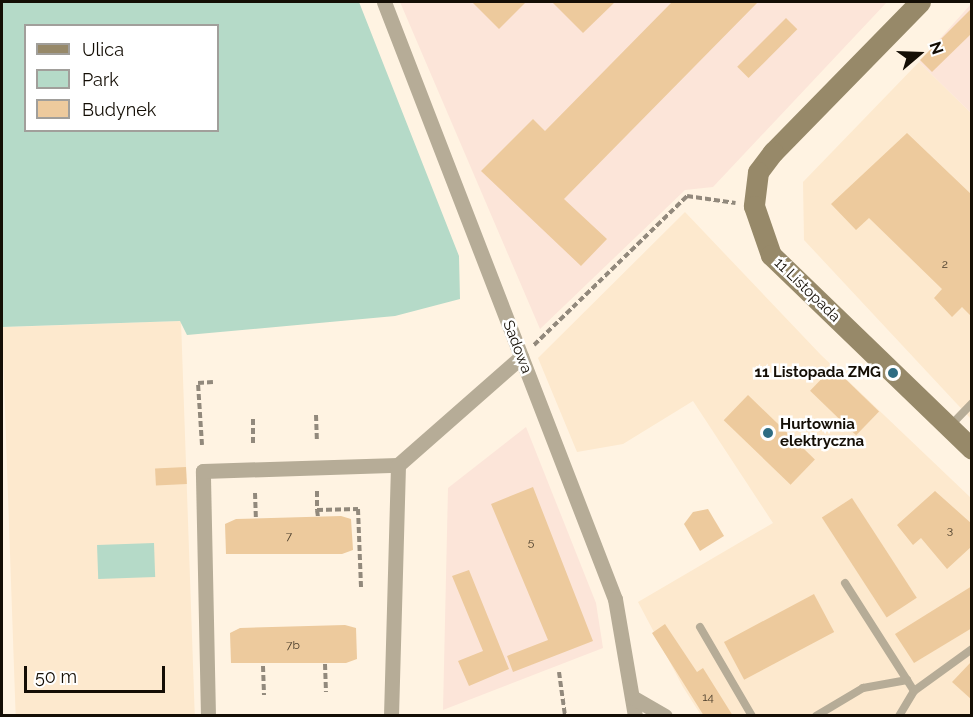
<!DOCTYPE html>
<style>
body{margin:0}
#map{position:relative;width:973px;height:717px;overflow:hidden;background:#fff3e2;font-family:Raleway,sans-serif}
div>[style]{position:absolute}
[style*='--x']{left:calc(var(--x)*1px);top:calc(var(--y)*1px);width:calc(var(--w)*1px);rotate:calc(var(--a)*1deg)}
.built>*{inset:0;background:#fde9ce;transform-origin:0 0}
.industrial>*{inset:0;background:#fce5d9}
.green>*{inset:0;background:#b5dac8;transform-origin:0 0}
.building>*{inset:0;background:#edca9d;transform-origin:0 0}
.path>*{height:4px;margin-top:-2px;transform-origin:0;background:repeating-linear-gradient(90deg,#92897c 0 6px,transparent 0 9px)}
.lane>*{height:8px;margin:-4px;padding:0 4px;transform-origin:4px;border-radius:4px;background:#b6ac97}
.street>*{height:15px;margin:-7.5px;padding:0 7.5px;transform-origin:7.5px;border-radius:7.5px;background:#b6ac97}
.secondary>*{height:21px;margin:-10.5px;padding:0 10.5px;transform-origin:10.5px;border-radius:10.5px;background:#978969}
.dots>*{width:16px;height:16px;translate:-50% -50%;box-sizing:border-box;border:3px solid #fff;border-radius:50%}
span{translate:-50% -50%;white-space:nowrap;text-align:center;line-height:1.15;-webkit-text-stroke:5px #fff;paint-order:stroke}
.number-label{font-size:12px;color:#4a3d2b}
.number-label span{-webkit-text-stroke-width:0}
.street-label{font-size:15px;color:#140e05}
.poi-label{font-size:15px;color:#140e05;font-weight:700}
.right{translate:-100% -50%;text-align:right}
.left{translate:0 -50%;text-align:left}
.frame{position:absolute;inset:0;border:3px solid #140e05;pointer-events:none}
.legend{position:absolute;left:24px;top:24px;width:195px;height:108px;box-sizing:border-box;background:#fff;border:2px solid #a19f9b;margin:0;padding:8px 10px;list-style:none;font-size:18px;color:#140e05}
.legend li{display:flex;align-items:center;gap:12px;height:30px}
.legend b{width:30px;border:2px solid #a19f9b}
.north{position:absolute;left:889px;top:24px;width:60px;height:60px;-webkit-text-stroke:4px #fff;paint-order:stroke;rotate:71deg;font-size:16px;font-weight:700;line-height:24px;text-align:center;color:#140e05}
.north::after{content:'';display:block;margin:auto;width:21px;height:27px;background:#140e05;clip-path:polygon(50% 0,100% 100%,50% 72%,0 100%)}
.scale{position:absolute;left:24px;top:666px;width:141px;height:27px;box-sizing:border-box;border:3px solid #140e05;border-top:0;padding-left:8px;font-size:18px;line-height:21px;white-space:nowrap;color:#140e05;-webkit-text-stroke:4px #fff;paint-order:stroke}
</style>
<div id="map">
<div class="built">
<i style="clip-path:polygon(919px 62px,971px 113px,971px 419px,804px 240px,803px 182px)"></i>
<i style="clip-path:polygon(685px 212px,821px 355px,971px 498px,971px 715px,701px 715px,683px 687px,638px 602px,773px 523px,693px 401px,623px 444px,577px 452px,538px 358px)"></i>
<i style="left:181px;top:321px;width:394px;height:179px;rotate:88deg"></i>
</div>
<div class="industrial">
<i style="clip-path:polygon(400px 2px,887px 2px,713px 187px,685px 190px,540px 329px)"></i>
<i style="clip-path:polygon(971px 4px,971px 113px,919px 62px)"></i>
<i style="clip-path:polygon(526px 427px,596px 603px,603px 648px,443px 710px,448px 488px)"></i>
</div>
<div class="green">
<i style="clip-path:polygon(evenodd,2px 2px,359px 2px,459px 256px,460px 299px,395px 316px,187px 335px,180px 321px,2px 327px,2px 2px,26px 26px,218px 26px,218px 130px,26px 130px,26px 26px)"></i>
<i style="left:154px;top:543px;width:34px;height:57px;rotate:88deg"></i>
</div>
<div class="building">
<i style="clip-path:polygon(472px 2px,526px 2px,499px 29px)"></i>
<i style="clip-path:polygon(552px 2px,615px 2px,583px 33px)"></i>
<i style="clip-path:polygon(672px 2px,758px 2px,564px 199px,607px 239px,581px 266px,481px 171px,533px 119px,545px 131px)"></i>
<i style="clip-path:polygon(972px 8px,972px 33px,932px 72px,920px 60px)"></i>
<i style="left:786px;top:18px;width:16px;height:69px;rotate:45deg"></i>
<i style="clip-path:polygon(907px 133px,972px 195px,972px 317px,962px 307px,952px 317px,934px 298px,942px 289px,869px 218px,856px 230px,831px 204px)"></i>
<i style="left:833px;top:367px;width:64px;height:33px;rotate:44deg"></i>
<i style="left:748px;top:395px;width:93px;height:35px;rotate:44deg"></i>
<i style="left:186px;top:467px;width:17px;height:31px;rotate:87deg"></i>
<i style="clip-path:polygon(533px 487px,593px 641px,513px 672px,507px 656px,548px 640px,491px 504px)"></i>
<i style="clip-path:polygon(935px 491px,972px 524px,972px 546px,947px 569px,921px 538px,913px 545px,897px 525px)"></i>
<i style="left:852px;top:498px;width:119px;height:36px;rotate:57deg"></i>
<i style="clip-path:polygon(708px 509px,724px 536px,700px 551px,684px 524px,693px 512px)"></i>
<i style="clip-path:polygon(341px 516px,351px 519px,353px 550px,342px 554px,226px 554px,225px 524px,236px 519px)"></i>
<i style="clip-path:polygon(469px 570px,509px 669px,469px 686px,458px 661px,483px 651px,452px 576px)"></i>
<i style="clip-path:polygon(972px 586px,972px 628px,914px 663px,895px 634px)"></i>
<i style="left:814px;top:594px;width:43px;height:102px;rotate:62deg"></i>
<i style="clip-path:polygon(665px 624px,697px 672px,703px 668px,733px 716px,704px 716px,652px 633px)"></i>
<i style="clip-path:polygon(345px 625px,356px 628px,357px 659px,346px 663px,231px 663px,230px 633px,240px 628px)"></i>
<i style="clip-path:polygon(972px 661px,972px 700px,952px 682px)"></i>
</div>
<div class="path">
<i style="--x:534;--y:345;--w:214;--a:-44.2"></i>
<i style="--x:687;--y:196;--w:49;--a:8.3"></i>
<i style="--x:316;--y:415;--w:26;--a:88"></i>
<i style="--x:253;--y:443;--w:26;--a:-90"></i>
<i style="--x:202;--y:445;--w:62;--a:-93.7"></i>
<i style="--x:198;--y:383;--w:15;--a:-4"></i>
<i style="--x:317;--y:491;--w:19;--a:90"></i>
<i style="--x:317;--y:510;--w:41;--a:-1.4"></i>
<i style="--x:358;--y:509;--w:79;--a:87.8"></i>
<i style="--x:255;--y:493;--w:26;--a:88"></i>
<i style="--x:317;--y:510;--w:7;--a:82"></i>
<i style="--x:325;--y:664;--w:28;--a:88"></i>
<i style="--x:263;--y:666;--w:29;--a:88"></i>
<i style="--x:559;--y:672;--w:44;--a:82.2"></i>
</div>
<div class="lane">
<i style="--x:950;--y:426;--w:32;--a:-46"></i>
<i style="--x:845;--y:583;--w:128;--a:57.4"></i>
<i style="--x:700;--y:627;--w:103;--a:59.7"></i>
<i style="--x:816;--y:716;--w:55;--a:-30.8"></i>
<i style="--x:863;--y:688;--w:45;--a:-10.3"></i>
<i style="--x:899;--y:716;--w:29;--a:-59"></i>
<i style="--x:914;--y:691;--w:72;--a:-35.9"></i>
</div>
<div class="street">
<i style="--x:384;--y:2;--w:640;--a:68.85"></i>
<i style="--x:615;--y:599;--w:119;--a:80.3"></i>
<i style="--x:632;--y:697;--w:38;--a:30"></i>
<i style="--x:208;--y:716;--w:245;--a:-91.2"></i>
<i style="--x:203;--y:471;--w:195;--a:-1.8"></i>
<i style="--x:398;--y:465;--w:164;--a:-41.3"></i>
<i style="--x:391;--y:716;--w:251;--a:-88.4"></i>
</div>
<div class="secondary">
<i style="--x:920;--y:2;--w:210;--a:134.4"></i>
<i style="--x:773;--y:152;--w:25;--a:127"></i>
<i style="--x:758;--y:172;--w:34;--a:97"></i>
<i style="--x:754;--y:206;--w:52;--a:70.9"></i>
<i style="--x:771;--y:255;--w:279;--a:44"></i>
</div>
<div class="dots">
<i style="left:893px;top:373px;background:#2e6c82"></i>
<i style="left:768px;top:433px;background:#2e6c82"></i>
</div>
<div class="number-label">
<span style="left:945px;top:265px">2</span>
<span style="left:950px;top:531px">3</span>
<span style="left:289px;top:537px">7</span>
<span style="left:531px;top:543px">5</span>
<span style="left:293px;top:646px">7b</span>
<span style="left:708px;top:698px">14</span>
</div>
<div class="street-label">
<span style="left:807px;top:290px;rotate:44deg">11 Listopada</span>
<span style="left:517px;top:347px;rotate:69deg">Sadowa</span>
</div>
<div class="poi-label">
<span class="right" style="left:881px;top:373px">11 Listopada ZMG</span>
<span class="left" style="left:780px;top:433px">Hurtownia<br>elektryczna</span>
</div>
<div class="frame"></div>
<ul class="legend">
<li><b style="height:8px;background:#978969"></b>Ulica</li>
<li><b style="height:16px;background:#b5dac8"></b>Park</li>
<li><b style="height:16px;background:#edca9d"></b>Budynek</li>
</ul>
<div class="north">N</div>
<div class="scale">50 m</div>
</div>
